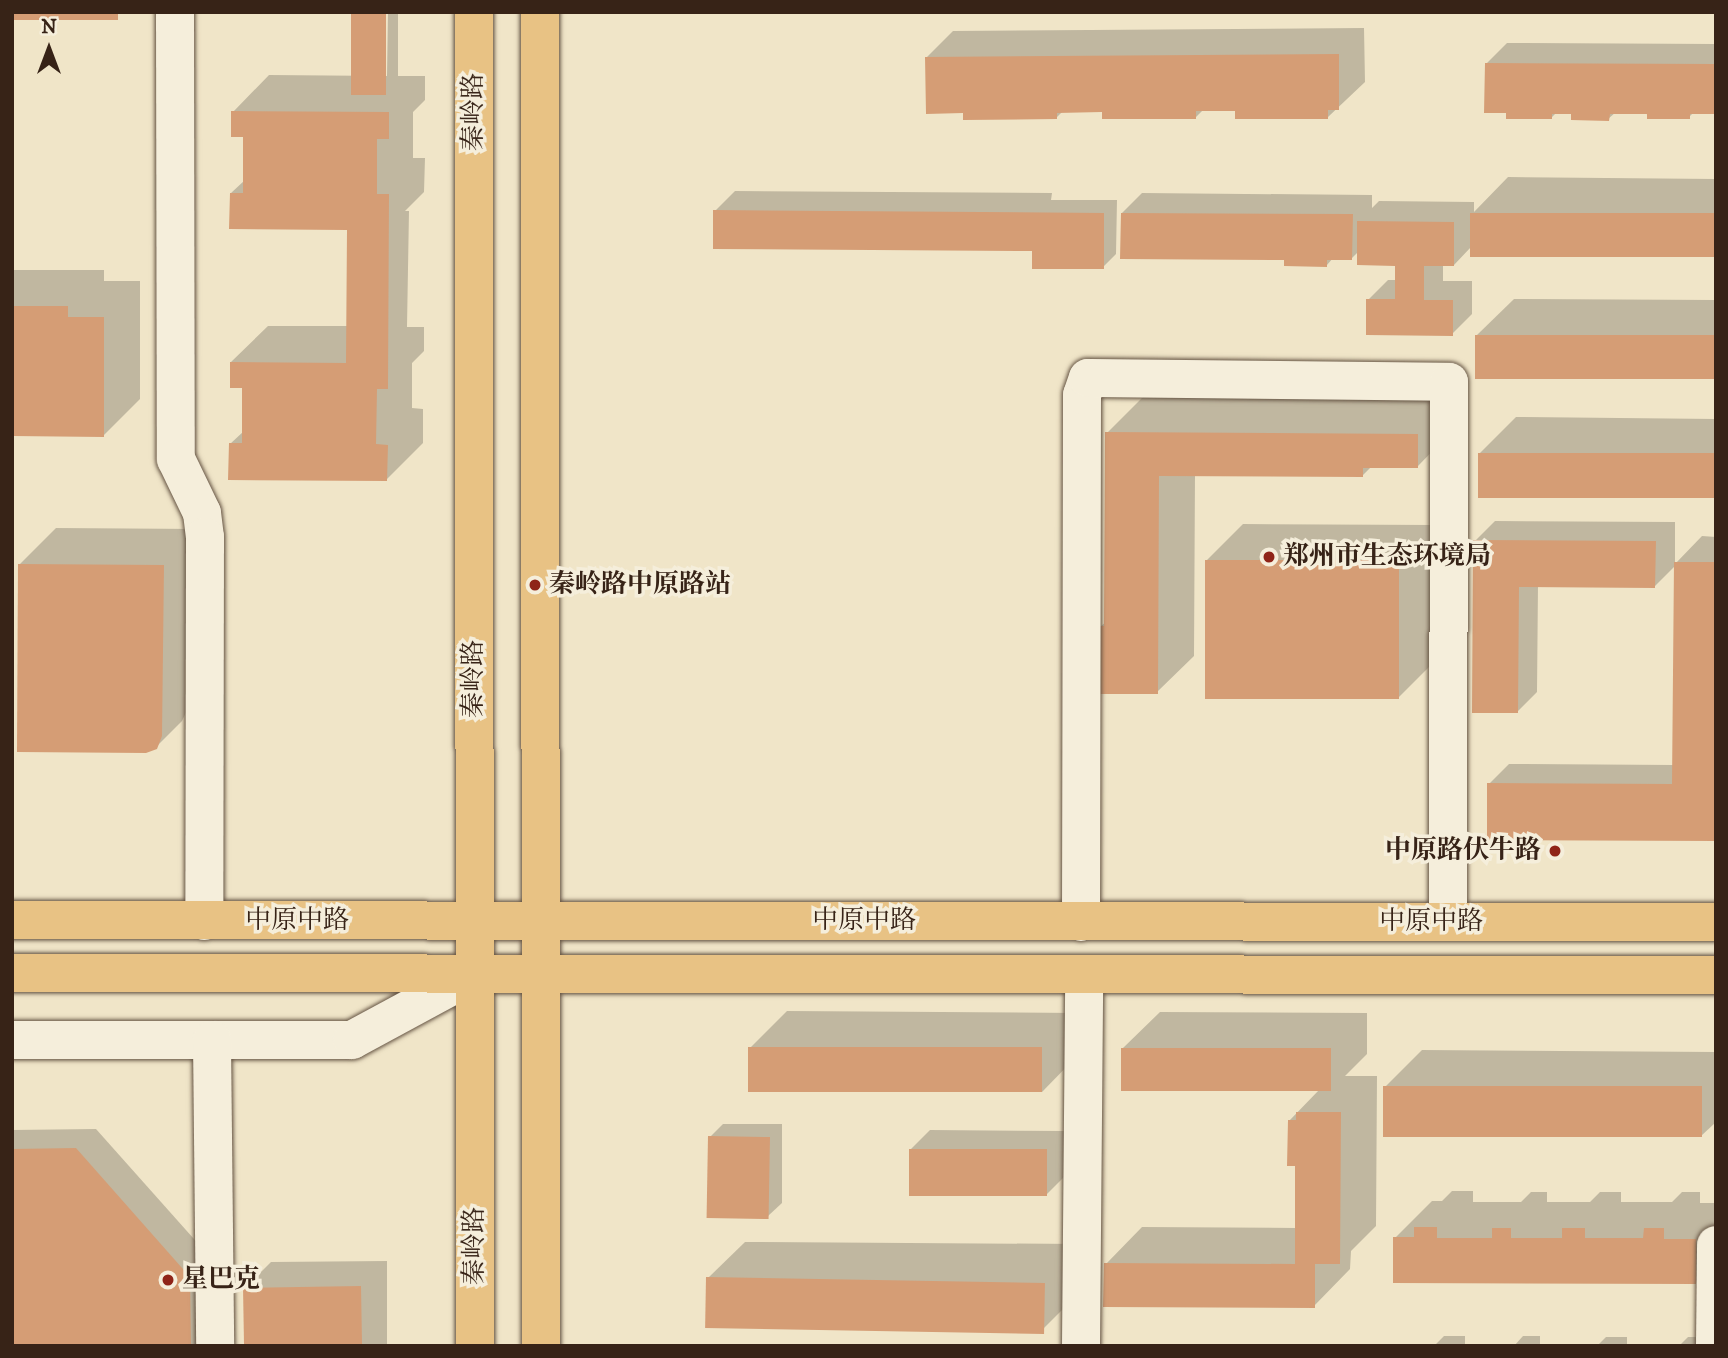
<!DOCTYPE html>
<meta charset="utf-8">
<style>
body{margin:0}
#map{position:relative;width:1728px;height:1358px;overflow:hidden;background:#f0e5c8;font-family:"IM FELL DW Pica","Noto Serif SC",serif}
div>[style]{position:absolute}
[style*='--x']{left:calc(var(--x)*1px);top:calc(var(--y)*1px);width:calc(var(--w)*1px);rotate:calc(var(--a)*1deg)}
.shadow>*{inset:0;background:#0003}
.building>*{inset:0;background:#d59d75;transform-origin:0 0}
.roads{filter:drop-shadow(0 0 2px #655443) drop-shadow(0 0 2px #655443)}
.minor>*{height:38px;margin:-19px;padding:0 19px;transform-origin:19px;border-radius:19px;background:#f5eedb}
.major>*{height:38px;margin:-19px;padding:0 19px;transform-origin:19px;border-radius:19px;background:#e8c284}
.dots>*{width:19px;height:19px;translate:-50% -50%;box-sizing:border-box;border:4px solid #f5eedb;border-radius:50%}
span{translate:-50% -50%;white-space:nowrap;text-align:center;line-height:1.15;-webkit-text-stroke:7px #f5eedb;paint-order:stroke}
.street-label{font-size:26px;color:#372317}
.poi-label{font-size:26px;color:#372317;font-weight:700}
.left{translate:0 -50%;text-align:left}
.right{translate:-100% -50%;text-align:right}
.frame{position:absolute;inset:0;border:14px solid #372317;pointer-events:none}
.north{position:absolute;left:14px;top:14px;width:70px;height:70px;-webkit-text-stroke:5px #f5eedb;paint-order:stroke;rotate:0deg;font-size:19px;font-weight:700;line-height:28px;text-align:center;color:#372317}
.north::after{content:'';display:block;margin:auto;width:24px;height:32px;background:#372317;clip-path:polygon(50% 0,100% 100%,50% 72%,0 100%)}
</style>
<div id="map">
<div class="shadow">
<i style="clip-path:polygon(388px 12px,398px 12px,398px 76px,425px 76px,425px 100px,413px 112px,413px 158px,425px 158px,424px 192px,405px 211px,409px 211px,407px 327px,424px 327px,424px 351px,412px 363px,412px 408px,423px 409px,423px 443px,386px 480px,230px 444px,244px 431px,244px 386px,231px 362px,268px 326px,348px 326px,349px 228px,231px 193px,245px 180px,245px 135px,233px 112px,269px 75px,387px 76px)"></i>
<i style="clip-path:polygon(1364px 28px,1365px 82px,1328px 117px,1236px 110px,1203px 110px,1196px 117px,1104px 110px,1063px 111px,1057px 117px,964px 111px,927px 57px,953px 31px)"></i>
<i style="clip-path:polygon(1507px 43px,1716px 44px,1716px 112px,1694px 112px,1689px 117px,1616px 112px,1608px 119px,1557px 112px,1552px 117px,1487px 63px)"></i>
<i style="clip-path:polygon(1508px 177px,1716px 179px,1716px 257px,1471px 247px,1454px 265px,1443px 264px,1443px 281px,1472px 281px,1472px 314px,1452px 334px,1368px 300px,1388px 280px,1397px 280px,1397px 264px,1359px 251px,1352px 258px,1333px 258px,1327px 265px,1286px 258px,1122px 213px,1142px 193px,1372px 195px,1372px 208px,1379px 201px,1474px 202px,1474px 212px)"></i>
<i style="clip-path:polygon(735px 191px,1052px 193px,1051px 200px,1117px 200px,1116px 254px,1103px 267px,1034px 247px,715px 211px)"></i>
<i style="clip-path:polygon(12px 270px,104px 270px,104px 281px,140px 281px,140px 399px,104px 435px,12px 435px)"></i>
<i style="clip-path:polygon(1514px 299px,1716px 300px,1716px 379px,1477px 335px)"></i>
<i style="clip-path:polygon(1144px 396px,1454px 398px,1454px 429px,1418px 466px,1372px 466px,1362px 476px,1195px 474px,1194px 656px,1157px 692px,1101px 626px,1106px 622px,1107px 433px)"></i>
<i style="clip-path:polygon(1516px 417px,1716px 419px,1716px 497px,1479px 454px)"></i>
<i style="clip-path:polygon(1495px 521px,1675px 522px,1675px 564px,1702px 536px,1716px 537px,1716px 840px,1489px 784px,1509px 764px,1674px 765px,1676px 565px,1655px 586px,1538px 585px,1537px 692px,1517px 712px,1475px 541px)"></i>
<i style="clip-path:polygon(1243px 524px,1435px 525px,1434px 662px,1397px 699px,1206px 561px)"></i>
<i style="clip-path:polygon(56px 528px,199px 529px,188px 708px,182px 721px,156px 747px,20px 564px)"></i>
<i style="clip-path:polygon(787px 1011px,1078px 1013px,1078px 1055px,1042px 1092px,750px 1048px)"></i>
<i style="clip-path:polygon(1160px 1012px,1367px 1013px,1367px 1054px,1345px 1076px,1377px 1076px,1376px 1226px,1351px 1251px,1350px 1269px,1314px 1306px,1106px 1264px,1142px 1227px,1297px 1228px,1297px 1164px,1289px 1121px,1319px 1090px,1123px 1048px)"></i>
<i style="clip-path:polygon(1422px 1050px,1716px 1052px,1716px 1122px,1700px 1137px,1385px 1087px)"></i>
<i style="clip-path:polygon(723px 1124px,782px 1124px,782px 1203px,768px 1216px,710px 1137px)"></i>
<i style="clip-path:polygon(96px 1129px,210px 1257px,210px 1346px,12px 1346px,12px 1130px)"></i>
<i style="clip-path:polygon(930px 1130px,1066px 1131px,1066px 1175px,1046px 1195px,910px 1150px)"></i>
<i style="clip-path:polygon(1452px 1191px,1473px 1191px,1473px 1202px,1521px 1202px,1531px 1192px,1547px 1192px,1547px 1202px,1590px 1202px,1600px 1192px,1621px 1192px,1621px 1202px,1672px 1202px,1682px 1192px,1700px 1192px,1700px 1203px,1716px 1203px,1716px 1262px,1695px 1282px,1395px 1238px,1432px 1201px,1442px 1201px)"></i>
<i style="clip-path:polygon(745px 1242px,1081px 1244px,1081px 1291px,1044px 1328px,708px 1278px)"></i>
<i style="clip-path:polygon(387px 1261px,387px 1346px,245px 1346px,245px 1288px,271px 1262px)"></i>
<i style="clip-path:polygon(1444px 1336px,1465px 1336px,1465px 1346px,1472px 1346px,1416px 1346px,1434px 1346px)"></i>
<i style="clip-path:polygon(1523px 1336px,1540px 1336px,1540px 1346px,1514px 1346px)"></i>
<i style="clip-path:polygon(1606px 1337px,1627px 1337px,1627px 1346px,1597px 1346px)"></i>
<i style="clip-path:polygon(1688px 1337px,1706px 1337px,1706px 1346px,1679px 1346px)"></i>
</div>
<div class="building">
<i style="left:12px;top:12px;width:106px;height:8px"></i>
<i style="left:351px;top:12px;width:35px;height:83px"></i>
<i style="clip-path:polygon(1339px 54px,1339px 110px,1328px 110px,1328px 119px,1235px 119px,1235px 111px,1196px 111px,1196px 119px,1102px 119px,1102px 112px,1057px 113px,1057px 119px,963px 120px,963px 113px,926px 114px,925px 57px)"></i>
<i style="clip-path:polygon(1485px 63px,1716px 64px,1716px 114px,1690px 114px,1690px 119px,1647px 119px,1647px 114px,1610px 114px,1609px 121px,1571px 120px,1571px 114px,1552px 114px,1552px 119px,1506px 119px,1506px 113px,1484px 113px)"></i>
<i style="clip-path:polygon(231px 111px,389px 112px,389px 139px,377px 139px,377px 194px,389px 194px,388px 389px,377px 389px,376px 444px,388px 445px,387px 481px,228px 480px,229px 443px,242px 443px,242px 388px,230px 388px,230px 362px,346px 363px,347px 230px,229px 229px,230px 193px,243px 193px,243px 137px,231px 137px)"></i>
<i style="clip-path:polygon(713px 210px,1104px 213px,1104px 269px,1032px 269px,1032px 251px,713px 249px)"></i>
<i style="clip-path:polygon(1121px 213px,1353px 214px,1352px 260px,1327px 260px,1327px 267px,1284px 266px,1284px 260px,1120px 259px)"></i>
<i style="left:1470px;top:213px;width:246px;height:44px"></i>
<i style="clip-path:polygon(1357px 221px,1454px 222px,1454px 266px,1424px 266px,1424px 300px,1453px 300px,1453px 336px,1366px 335px,1366px 299px,1395px 299px,1395px 266px,1357px 265px)"></i>
<i style="clip-path:polygon(12px 306px,68px 306px,68px 317px,104px 317px,104px 437px,12px 436px)"></i>
<i style="left:1475px;top:335px;width:241px;height:44px"></i>
<i style="clip-path:polygon(1105px 432px,1418px 434px,1418px 468px,1363px 468px,1363px 477px,1159px 476px,1158px 694px,1099px 694px,1099px 626px,1104px 626px)"></i>
<i style="left:1478px;top:453px;width:238px;height:45px"></i>
<i style="clip-path:polygon(1473px 540px,1656px 541px,1655px 588px,1519px 587px,1518px 713px,1472px 713px)"></i>
<i style="left:1205px;top:560px;width:194px;height:139px"></i>
<i style="clip-path:polygon(1674px 562px,1716px 562px,1716px 841px,1487px 840px,1487px 783px,1672px 784px)"></i>
<i style="clip-path:polygon(18px 564px,164px 565px,162px 736px,157px 749px,146px 753px,17px 752px)"></i>
<i style="left:748px;top:1047px;width:294px;height:45px"></i>
<i style="left:1121px;top:1048px;width:210px;height:43px"></i>
<i style="left:1383px;top:1086px;width:319px;height:51px"></i>
<i style="clip-path:polygon(1296px 1112px,1341px 1112px,1340px 1264px,1315px 1264px,1315px 1308px,1103px 1307px,1104px 1263px,1295px 1264px,1295px 1166px,1287px 1166px,1288px 1120px,1296px 1120px)"></i>
<i style="left:708px;top:1136px;width:62px;height:82px;rotate:1deg"></i>
<i style="clip-path:polygon(76px 1148px,190px 1277px,191px 1346px,12px 1346px,12px 1149px)"></i>
<i style="left:909px;top:1149px;width:138px;height:47px"></i>
<i style="clip-path:polygon(1414px 1227px,1437px 1227px,1437px 1238px,1492px 1238px,1492px 1228px,1511px 1228px,1511px 1238px,1562px 1238px,1562px 1228px,1585px 1228px,1585px 1238px,1643px 1238px,1644px 1228px,1664px 1228px,1664px 1239px,1696px 1239px,1696px 1284px,1393px 1283px,1393px 1237px,1414px 1237px)"></i>
<i style="left:706px;top:1277px;width:339px;height:51px;rotate:1deg"></i>
<i style="left:361px;top:1286px;width:60px;height:118px;rotate:89deg"></i>
</div>
<div class="roads">
<div class="minor">
<i style="--x:175;--y:12;--w:447;--a:89.9"></i>
<i style="--x:176;--y:459;--w:60;--a:64.3"></i>
<i style="--x:202;--y:513;--w:24;--a:83"></i>
<i style="--x:205;--y:537;--w:384;--a:90.1"></i>
<i style="--x:1081;--y:922;--w:527;--a:-89.89"></i>
<i style="--x:1082;--y:395;--w:18;--a:-71"></i>
<i style="--x:1088;--y:378;--w:361;--a:0.6"></i>
<i style="--x:1449;--y:382;--w:540;--a:90.11"></i>
<i style="--x:12;--y:1040;--w:340;--a:0"></i>
<i style="--x:352;--y:1040;--w:139;--a:-28.4"></i>
<i style="--x:212;--y:1040;--w:306;--a:89.4"></i>
<i style="--x:1081;--y:1346;--w:371;--a:-89.5"></i>
<i style="--x:1715;--y:1346;--w:101;--a:-89.4"></i>
</div>
<div class="major">
<i style="--x:474;--y:12;--w:1334;--a:89.96"></i>
<i style="--x:540;--y:12;--w:1334;--a:89.96"></i>
<i style="--x:12;--y:920;--w:1704;--a:0.07"></i>
<i style="--x:12;--y:973;--w:1704;--a:0.07"></i>
</div>
</div>
<div class="dots">
<i style="left:1269px;top:557px;background:#8f2418"></i>
<i style="left:535px;top:585px;background:#8f2418"></i>
<i style="left:1555px;top:851px;background:#8f2418"></i>
<i style="left:168px;top:1280px;background:#8f2418"></i>
</div>
<div class="street-label">
<span style="left:474px;top:112px;rotate:-90deg">秦岭路</span>
<span style="left:474px;top:679px;rotate:-90deg">秦岭路</span>
<span style="left:297px;top:921px">中原中路</span>
<span style="left:864px;top:921px">中原中路</span>
<span style="left:1431px;top:922px">中原中路</span>
<span style="left:475px;top:1246px;rotate:-90deg">秦岭路</span>
</div>
<div class="poi-label">
<span class="left" style="left:1283px;top:557px">郑州市生态环境局</span>
<span class="left" style="left:549px;top:585px">秦岭路中原路站</span>
<span class="right" style="left:1541px;top:851px">中原路伏牛路</span>
<span class="left" style="left:182px;top:1280px">星巴克</span>
</div>
<div class="frame"></div>
<div class="north">N</div>
</div>
